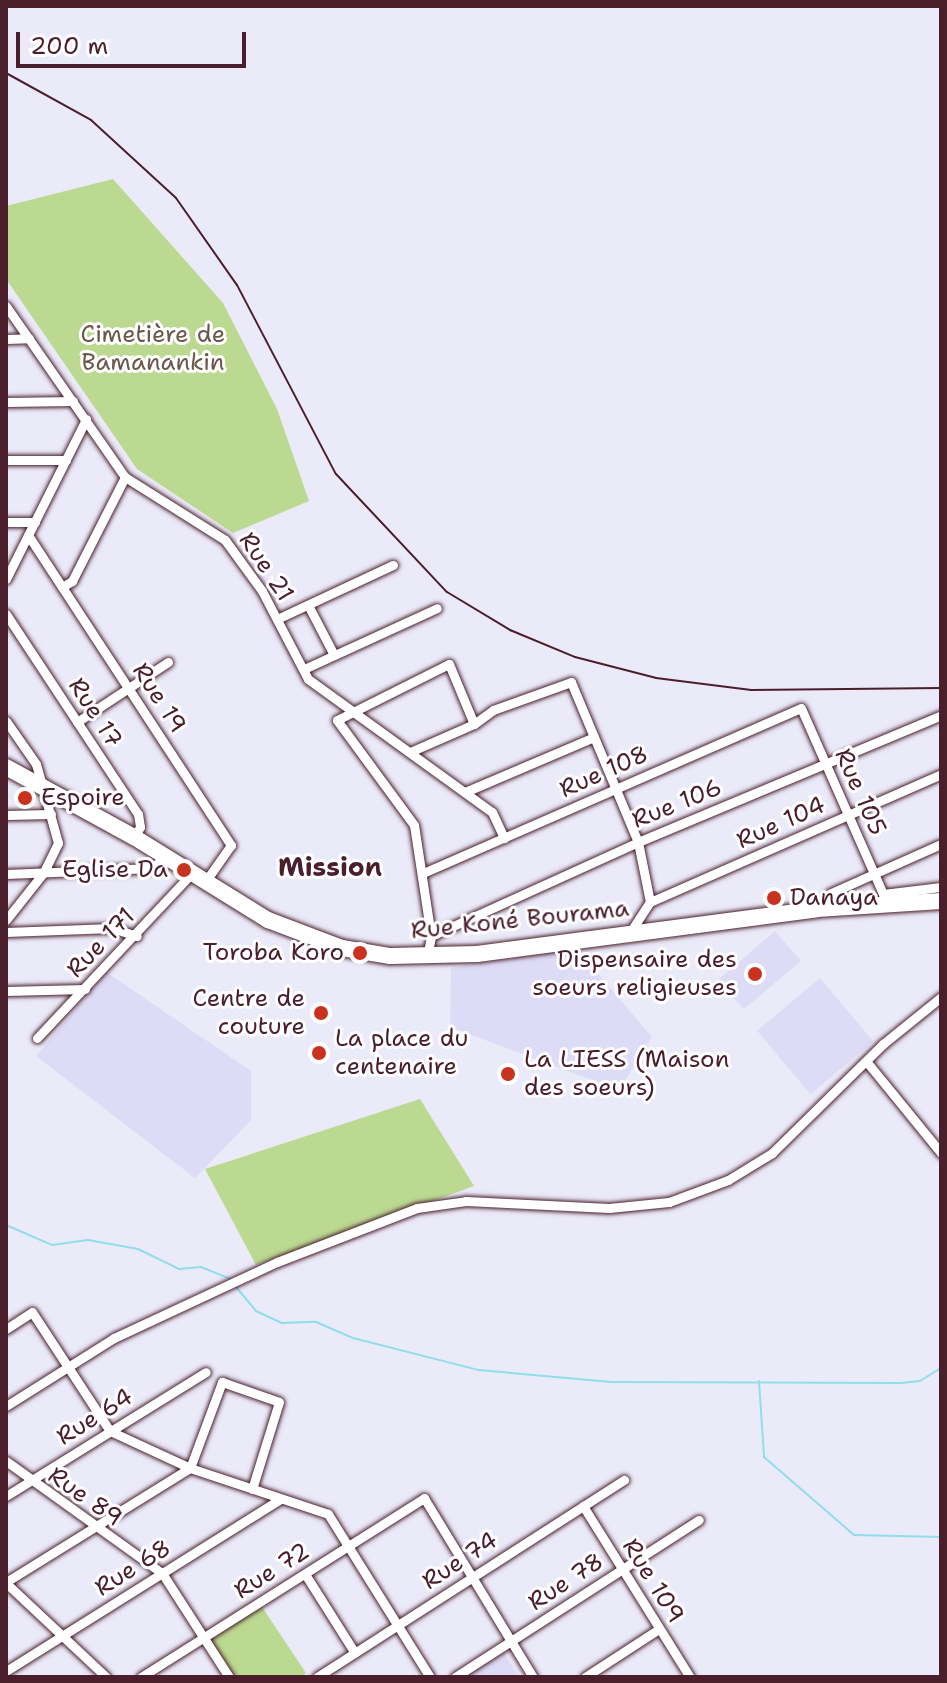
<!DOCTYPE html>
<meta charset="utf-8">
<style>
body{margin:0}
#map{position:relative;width:947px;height:1683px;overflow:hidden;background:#ebeaf9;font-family:"Shantell Sans",sans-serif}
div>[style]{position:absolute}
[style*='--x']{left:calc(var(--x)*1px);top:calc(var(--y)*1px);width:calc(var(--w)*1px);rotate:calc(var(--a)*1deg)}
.built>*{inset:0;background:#dddbf5;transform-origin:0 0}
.green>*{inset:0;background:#bbd991}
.stream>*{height:2px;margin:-1px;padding:0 1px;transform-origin:1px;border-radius:1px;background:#8edeeb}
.roads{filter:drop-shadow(0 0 2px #4a1f2b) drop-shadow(0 0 2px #4a1f2b)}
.street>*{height:9px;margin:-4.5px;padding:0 4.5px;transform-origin:4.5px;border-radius:4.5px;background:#fff}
.highway>*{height:16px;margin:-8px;padding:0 8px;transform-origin:8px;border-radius:8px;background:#fff}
.rail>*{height:2px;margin:-1px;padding:0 1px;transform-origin:1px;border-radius:1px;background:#4a1f2b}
.dots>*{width:22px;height:22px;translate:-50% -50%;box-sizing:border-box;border:4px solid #fff;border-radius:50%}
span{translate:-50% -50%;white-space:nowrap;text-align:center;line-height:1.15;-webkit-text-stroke:6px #fff;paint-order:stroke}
.park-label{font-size:24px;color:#6c574a}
.street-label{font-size:24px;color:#4a1f2b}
.poi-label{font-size:24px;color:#4a1f2b}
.left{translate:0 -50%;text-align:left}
.right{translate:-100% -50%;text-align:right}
.neighbourhood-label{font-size:26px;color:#4a1f2b;font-weight:700}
.frame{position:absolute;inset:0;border:8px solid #4a1f2b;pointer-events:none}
.scale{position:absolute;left:16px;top:32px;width:230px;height:36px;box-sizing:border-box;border:4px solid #4a1f2b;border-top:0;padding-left:10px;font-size:24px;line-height:28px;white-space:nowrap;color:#4a1f2b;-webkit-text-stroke:6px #fff;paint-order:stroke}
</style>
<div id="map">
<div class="built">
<i style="clip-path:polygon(775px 931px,801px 961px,744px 1009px,727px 990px,717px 998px,709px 988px)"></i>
<i style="clip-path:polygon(576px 948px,652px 1037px,619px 1090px,450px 1027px,451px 968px)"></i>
<i style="clip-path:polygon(106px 972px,251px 1071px,251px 1120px,195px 1178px,36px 1056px)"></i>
<i style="left:820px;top:978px;width:83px;height:82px;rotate:50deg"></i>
<i style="clip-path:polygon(503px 1652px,519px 1677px,462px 1677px)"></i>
</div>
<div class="green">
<i style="clip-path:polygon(113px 179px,223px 303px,277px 409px,309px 501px,233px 533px,137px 469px,6px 279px,6px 206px)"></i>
<i style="clip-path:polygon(420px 1099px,474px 1186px,256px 1265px,205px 1169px)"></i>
<i style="clip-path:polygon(260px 1604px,306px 1673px,301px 1677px,228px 1677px,204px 1641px)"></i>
</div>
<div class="stream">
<i style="--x:6;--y:1225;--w:50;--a:23.5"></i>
<i style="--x:52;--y:1245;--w:36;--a:-8"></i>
<i style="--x:88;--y:1240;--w:51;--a:10.2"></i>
<i style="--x:138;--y:1249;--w:46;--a:26"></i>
<i style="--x:179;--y:1269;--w:22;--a:-5"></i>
<i style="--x:201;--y:1267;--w:31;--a:22"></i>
<i style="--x:236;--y:1287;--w:31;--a:50"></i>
<i style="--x:256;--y:1311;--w:29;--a:25"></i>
<i style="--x:282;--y:1323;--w:34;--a:-2"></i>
<i style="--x:316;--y:1322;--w:40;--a:23.4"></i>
<i style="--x:353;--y:1338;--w:130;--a:14.3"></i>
<i style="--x:479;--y:1370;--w:133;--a:5.2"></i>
<i style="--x:611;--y:1382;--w:290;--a:0.2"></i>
<i style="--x:901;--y:1383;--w:19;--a:-6"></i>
<i style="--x:920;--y:1381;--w:25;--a:-32"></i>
<i style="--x:759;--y:1381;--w:76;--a:86.2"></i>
<i style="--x:764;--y:1457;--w:119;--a:40.9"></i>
<i style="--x:854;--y:1535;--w:87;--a:1.3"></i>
</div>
<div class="roads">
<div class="street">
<i style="--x:6;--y:306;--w:208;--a:55.2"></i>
<i style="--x:125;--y:477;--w:118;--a:32.2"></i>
<i style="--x:225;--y:540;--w:63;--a:54"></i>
<i style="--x:262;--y:591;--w:99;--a:62.4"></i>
<i style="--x:308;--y:679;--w:227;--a:35.9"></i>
<i style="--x:492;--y:812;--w:29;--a:65"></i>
<i style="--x:6;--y:339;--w:23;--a:-2"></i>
<i style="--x:6;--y:402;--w:67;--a:-0.9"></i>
<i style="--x:6;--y:460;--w:60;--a:0"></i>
<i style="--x:6;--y:522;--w:29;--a:0"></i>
<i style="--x:28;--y:535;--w:371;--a:56.8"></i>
<i style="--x:231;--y:845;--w:45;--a:125.1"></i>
<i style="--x:6;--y:579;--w:179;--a:-63.4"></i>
<i style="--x:62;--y:587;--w:12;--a:-31"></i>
<i style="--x:72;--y:581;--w:117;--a:-63"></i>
<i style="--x:308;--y:605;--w:56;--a:62.5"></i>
<i style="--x:6;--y:614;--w:240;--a:56.6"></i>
<i style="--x:138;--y:814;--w:13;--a:81"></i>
<i style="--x:140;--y:827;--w:12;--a:121"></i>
<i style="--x:277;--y:619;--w:128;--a:-25"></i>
<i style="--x:304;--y:669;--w:146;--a:-24.6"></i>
<i style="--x:6;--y:721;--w:52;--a:55.1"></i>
<i style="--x:36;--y:764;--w:82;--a:74.4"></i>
<i style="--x:58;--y:843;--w:32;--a:116"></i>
<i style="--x:44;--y:872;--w:61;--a:128.4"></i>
<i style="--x:77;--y:722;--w:109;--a:-33.4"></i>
<i style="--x:410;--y:752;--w:70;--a:-23.6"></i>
<i style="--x:474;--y:724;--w:24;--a:-36"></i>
<i style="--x:493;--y:710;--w:83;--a:-19.7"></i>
<i style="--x:571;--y:682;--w:173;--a:67.3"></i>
<i style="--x:638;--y:842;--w:61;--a:78.7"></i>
<i style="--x:465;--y:792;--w:140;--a:-23.1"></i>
<i style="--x:6;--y:815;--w:45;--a:-1.3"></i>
<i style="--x:423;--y:873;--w:412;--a:-23.6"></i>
<i style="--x:801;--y:708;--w:203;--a:66.2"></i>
<i style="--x:883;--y:894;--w:58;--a:-6.9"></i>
<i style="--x:6;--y:874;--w:146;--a:-2.4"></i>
<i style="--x:152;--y:868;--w:18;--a:-41"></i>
<i style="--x:818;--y:908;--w:20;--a:-49"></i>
<i style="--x:831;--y:893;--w:120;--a:-24"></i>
<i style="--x:6;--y:932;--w:106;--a:-2.2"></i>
<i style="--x:112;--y:928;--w:26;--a:18"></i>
<i style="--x:629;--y:934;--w:38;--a:-57"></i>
<i style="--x:650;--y:902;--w:318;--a:-23.7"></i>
<i style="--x:431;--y:936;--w:227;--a:-24.4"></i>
<i style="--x:638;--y:842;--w:329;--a:-22.7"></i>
<i style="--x:427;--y:957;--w:21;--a:-79"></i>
<i style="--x:431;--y:936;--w:112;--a:-98.7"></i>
<i style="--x:414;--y:825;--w:130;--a:-126.3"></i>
<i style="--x:337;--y:720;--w:125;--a:-26.6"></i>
<i style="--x:449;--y:664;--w:65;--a:67.4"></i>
<i style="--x:6;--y:991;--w:79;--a:-1.5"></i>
<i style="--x:37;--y:1038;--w:226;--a:-46.8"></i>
<i style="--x:866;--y:1061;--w:119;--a:50.8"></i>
<i style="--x:6;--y:1329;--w:31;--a:-33"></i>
<i style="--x:32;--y:1312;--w:142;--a:56.8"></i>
<i style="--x:110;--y:1431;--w:88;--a:24.8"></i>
<i style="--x:190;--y:1468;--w:145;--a:18.4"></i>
<i style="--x:328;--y:1514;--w:192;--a:58"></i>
<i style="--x:6;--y:1406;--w:128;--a:-32.2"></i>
<i style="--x:114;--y:1338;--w:180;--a:-25"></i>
<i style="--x:277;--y:1262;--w:150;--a:-21.1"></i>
<i style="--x:417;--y:1208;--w:49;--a:-8.1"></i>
<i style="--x:466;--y:1201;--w:143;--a:2.8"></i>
<i style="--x:609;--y:1208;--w:60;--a:-5.7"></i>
<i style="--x:669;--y:1202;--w:63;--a:-20.4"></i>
<i style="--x:728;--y:1180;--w:52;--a:-31.5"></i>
<i style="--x:772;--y:1153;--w:156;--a:-44.5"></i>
<i style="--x:883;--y:1044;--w:75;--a:-39"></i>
<i style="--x:6;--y:1461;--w:192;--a:35.7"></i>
<i style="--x:162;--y:1573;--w:124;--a:57.2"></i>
<i style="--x:6;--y:1496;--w:235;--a:-31.8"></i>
<i style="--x:583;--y:1506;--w:202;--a:58"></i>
<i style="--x:305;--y:1574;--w:93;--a:57.7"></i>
<i style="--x:6;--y:1582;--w:216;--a:-31.8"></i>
<i style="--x:190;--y:1468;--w:92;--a:-69.6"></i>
<i style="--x:222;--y:1382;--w:60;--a:19.3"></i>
<i style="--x:279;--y:1402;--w:91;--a:107.2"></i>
<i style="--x:6;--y:1583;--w:137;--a:43.2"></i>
<i style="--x:6;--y:1671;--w:324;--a:-32.1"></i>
<i style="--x:141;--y:1677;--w:335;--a:-32.3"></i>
<i style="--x:424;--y:1498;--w:210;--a:58.7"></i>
<i style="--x:317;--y:1677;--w:365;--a:-32.7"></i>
<i style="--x:455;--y:1677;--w:290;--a:-32.8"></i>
<i style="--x:585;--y:1677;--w:88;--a:-33"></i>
</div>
<div class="highway">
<i style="--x:6;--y:767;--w:146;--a:28.7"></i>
<i style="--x:134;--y:837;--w:158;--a:31.8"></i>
<i style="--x:268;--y:920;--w:79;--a:20.7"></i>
<i style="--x:342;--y:948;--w:49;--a:9.5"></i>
<i style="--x:390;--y:956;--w:87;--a:-1.3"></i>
<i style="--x:477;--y:954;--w:343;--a:-7.5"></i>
<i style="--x:817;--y:909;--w:124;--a:-3.7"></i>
</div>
</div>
<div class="rail">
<i style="--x:6;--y:73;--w:97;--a:28.9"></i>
<i style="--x:91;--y:120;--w:115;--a:42.5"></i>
<i style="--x:176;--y:198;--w:106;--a:55"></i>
<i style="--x:237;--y:285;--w:213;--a:62.4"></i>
<i style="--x:336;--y:474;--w:162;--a:46.8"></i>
<i style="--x:447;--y:592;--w:74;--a:31.1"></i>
<i style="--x:510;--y:630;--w:70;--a:22.6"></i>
<i style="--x:575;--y:657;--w:84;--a:14.5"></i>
<i style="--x:656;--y:678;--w:96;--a:7.2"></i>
<i style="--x:751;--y:690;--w:190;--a:-0.6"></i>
</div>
<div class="dots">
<i style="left:25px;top:798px;background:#c8321e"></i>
<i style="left:184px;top:870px;background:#c8321e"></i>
<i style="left:774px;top:898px;background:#c8321e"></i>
<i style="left:360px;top:953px;background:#c8321e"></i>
<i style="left:755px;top:974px;background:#c8321e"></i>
<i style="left:321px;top:1013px;background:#c8321e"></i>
<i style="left:319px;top:1053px;background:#c8321e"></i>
<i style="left:508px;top:1074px;background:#c8321e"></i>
</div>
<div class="park-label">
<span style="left:153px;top:349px">Cimetière de<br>Bamanankin</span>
</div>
<div class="street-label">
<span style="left:266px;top:567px;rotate:56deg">Rue 21</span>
<span style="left:159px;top:698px;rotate:57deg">Rue 19</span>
<span style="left:95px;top:713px;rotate:57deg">Rue 17</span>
<span style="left:604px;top:772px;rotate:-24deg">Rue 108</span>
<span style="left:860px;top:792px;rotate:66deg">Rue 105</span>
<span style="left:677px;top:804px;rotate:-22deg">Rue 106</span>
<span style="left:781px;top:823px;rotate:-24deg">Rue 104</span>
<span style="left:520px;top:920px;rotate:-6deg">Rue Koné Bourama</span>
<span style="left:101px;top:943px;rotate:-46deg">Rue 171</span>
<span style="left:95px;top:1417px;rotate:-32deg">Rue 64</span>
<span style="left:85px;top:1497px;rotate:35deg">Rue 89</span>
<span style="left:460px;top:1561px;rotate:-33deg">Rue 74</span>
<span style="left:133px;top:1568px;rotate:-32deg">Rue 68</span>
<span style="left:272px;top:1571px;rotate:-32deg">Rue 72</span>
<span style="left:653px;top:1581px;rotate:58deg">Rue 109</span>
<span style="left:566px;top:1582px;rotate:-33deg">Rue 78</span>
</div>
<div class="poi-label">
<span class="left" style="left:41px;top:798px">Espoire</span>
<span class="right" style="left:168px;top:870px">Eglise Da</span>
<span class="left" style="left:790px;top:898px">Danaya</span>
<span class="right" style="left:344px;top:953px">Toroba Koro</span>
<span class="right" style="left:737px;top:974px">Dispensaire des<br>soeurs religieuses</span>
<span class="right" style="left:305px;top:1013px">Centre de<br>couture</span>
<span class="left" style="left:335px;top:1053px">La place du<br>centenaire</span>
<span class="left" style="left:524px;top:1074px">La LIESS (Maison<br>des soeurs)</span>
</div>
<div class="neighbourhood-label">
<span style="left:330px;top:867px">Mission</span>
</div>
<div class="frame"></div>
<div class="scale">200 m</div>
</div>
